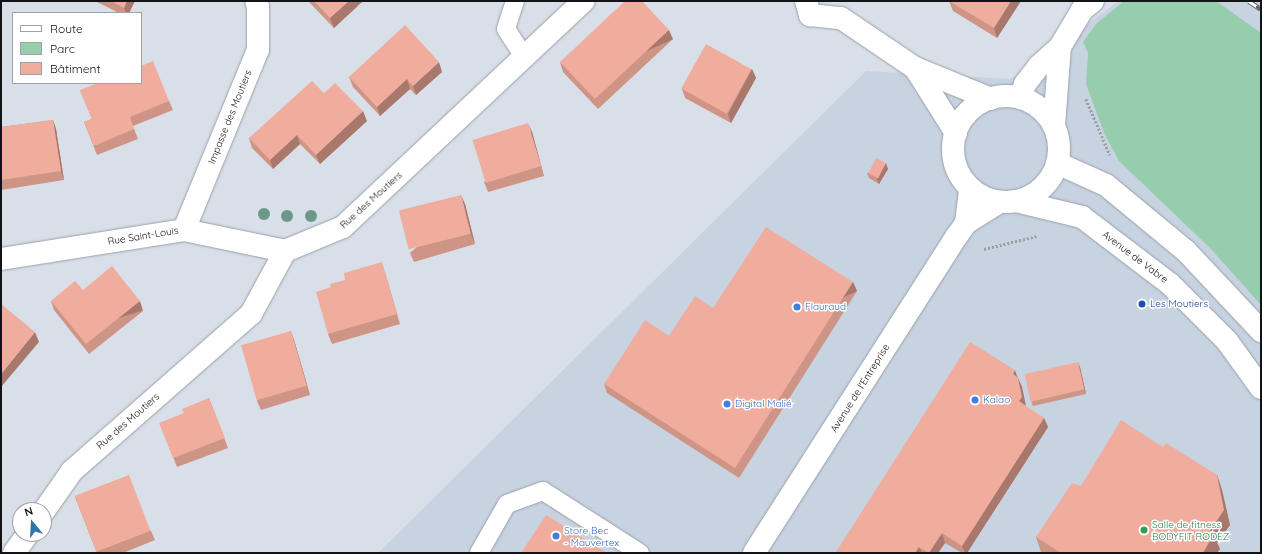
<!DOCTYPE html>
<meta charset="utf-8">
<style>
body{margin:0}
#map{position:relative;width:1262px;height:554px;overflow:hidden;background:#d9dfe8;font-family:Quicksand,sans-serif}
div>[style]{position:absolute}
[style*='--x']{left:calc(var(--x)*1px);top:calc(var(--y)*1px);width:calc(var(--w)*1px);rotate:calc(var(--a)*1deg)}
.built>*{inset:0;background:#c8d3e2}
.green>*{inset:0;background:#96cdac}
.path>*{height:2.5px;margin-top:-1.25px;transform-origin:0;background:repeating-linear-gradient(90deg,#999da4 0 2px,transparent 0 4px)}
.roads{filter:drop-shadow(0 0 1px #9aa0a8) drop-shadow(0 0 1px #9aa0a8)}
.service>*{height:18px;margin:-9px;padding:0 9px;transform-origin:9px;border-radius:9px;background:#fff}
.minor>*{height:22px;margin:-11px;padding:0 11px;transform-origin:11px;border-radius:11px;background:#fff}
.secondary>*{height:22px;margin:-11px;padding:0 11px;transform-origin:11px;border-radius:11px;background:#fff}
.secondary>.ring{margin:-11px;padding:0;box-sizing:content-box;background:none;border:22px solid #fff;border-radius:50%}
.rail>*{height:4.5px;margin-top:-2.25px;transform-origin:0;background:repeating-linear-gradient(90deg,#fff 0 9px,#64686e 0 18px);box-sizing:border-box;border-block:1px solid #64686e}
.trees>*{width:12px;height:12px;margin:-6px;border-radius:50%;background:#6c9888}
.wall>*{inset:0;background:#ce9486}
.shaded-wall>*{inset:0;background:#a8786d;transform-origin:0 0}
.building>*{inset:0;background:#f0ac9c;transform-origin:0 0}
.dots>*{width:11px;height:11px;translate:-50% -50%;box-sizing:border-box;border:2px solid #fff;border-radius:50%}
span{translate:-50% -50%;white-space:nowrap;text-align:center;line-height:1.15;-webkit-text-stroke:3px #fff;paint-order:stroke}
.street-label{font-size:10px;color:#111316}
.transit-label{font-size:10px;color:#164399}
.left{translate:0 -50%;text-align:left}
.shop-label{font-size:10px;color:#366cbe}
.leisure-label{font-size:10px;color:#27864d}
.frame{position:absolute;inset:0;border:2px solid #111316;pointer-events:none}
.legend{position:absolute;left:12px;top:12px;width:130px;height:72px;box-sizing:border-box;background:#fff;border:1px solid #a0a1a2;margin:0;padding:5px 7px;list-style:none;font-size:12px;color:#111316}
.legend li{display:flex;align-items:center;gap:8px;height:20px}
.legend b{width:20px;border:1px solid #a0a1a2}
.north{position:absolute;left:12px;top:502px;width:40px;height:40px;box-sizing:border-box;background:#fff;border:1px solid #a0a1a2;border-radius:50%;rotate:342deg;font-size:11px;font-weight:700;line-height:16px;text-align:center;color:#111316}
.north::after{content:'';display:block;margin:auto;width:14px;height:18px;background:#2d76aa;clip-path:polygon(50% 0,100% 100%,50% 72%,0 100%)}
</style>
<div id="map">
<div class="built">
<i style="clip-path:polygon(1119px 1px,1261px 1px,1261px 553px,378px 553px,866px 71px,1011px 79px)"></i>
</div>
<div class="green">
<i style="clip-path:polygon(1124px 1px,1216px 1px,1261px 33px,1261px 305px,1211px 249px,1119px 161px,1104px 133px,1086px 84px,1088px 53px,1083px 42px,1096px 24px)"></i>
</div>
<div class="path">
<i style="--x:1086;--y:99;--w:61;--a:66.8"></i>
<i style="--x:984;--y:249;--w:55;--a:-13.8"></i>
</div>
<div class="roads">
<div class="service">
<i style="--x:515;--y:1;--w:29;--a:108"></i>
<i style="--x:506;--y:29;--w:33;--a:57"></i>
<i style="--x:479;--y:553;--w:56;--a:-60.3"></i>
<i style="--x:507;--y:504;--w:38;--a:-20"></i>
<i style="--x:543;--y:491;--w:115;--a:32.6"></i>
</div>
<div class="minor">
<i style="--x:1020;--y:98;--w:15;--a:-70"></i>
<i style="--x:1025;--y:84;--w:23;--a:-52"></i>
<i style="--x:1039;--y:66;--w:28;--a:-42"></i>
<i style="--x:1054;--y:126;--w:79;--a:-85.7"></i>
<i style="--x:1060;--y:47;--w:43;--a:-59.3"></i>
<i style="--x:1082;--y:10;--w:14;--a:-39"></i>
<i style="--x:966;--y:223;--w:35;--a:-83"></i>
<i style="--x:184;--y:230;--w:195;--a:-67.7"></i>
<i style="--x:258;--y:50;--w:43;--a:-90"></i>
<i style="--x:258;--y:7;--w:6;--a:-108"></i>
<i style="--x:1;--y:259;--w:185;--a:-9"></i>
<i style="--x:184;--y:230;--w:103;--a:11.7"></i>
<i style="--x:44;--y:511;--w:49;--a:-55"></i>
<i style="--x:72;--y:471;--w:238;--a:-41.3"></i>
<i style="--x:251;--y:314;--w:72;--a:-61.6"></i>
<i style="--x:285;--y:251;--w:63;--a:-22.5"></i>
<i style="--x:343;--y:227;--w:330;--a:-43.2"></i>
<i style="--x:14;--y:553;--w:24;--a:-54"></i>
<i style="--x:754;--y:553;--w:376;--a:-57.4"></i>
<i style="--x:957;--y:236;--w:16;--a:-55"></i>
<i style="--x:966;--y:223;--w:39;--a:-32"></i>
</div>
<div class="secondary">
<i style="--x:806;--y:1;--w:15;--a:74"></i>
<i style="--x:810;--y:15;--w:31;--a:6"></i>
<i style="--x:841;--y:18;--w:89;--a:34"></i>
<i style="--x:915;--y:68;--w:82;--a:22.2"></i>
<i style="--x:915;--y:68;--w:77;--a:57.8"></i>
<i class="ring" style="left:953px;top:96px;width:84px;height:84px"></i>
<i style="--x:1057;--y:163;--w:54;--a:24.2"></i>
<i style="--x:1106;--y:185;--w:104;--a:39.5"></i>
<i style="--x:1186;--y:251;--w:110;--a:46.8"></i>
<i style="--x:1016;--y:201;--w:68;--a:13.6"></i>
<i style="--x:1082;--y:217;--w:111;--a:37.3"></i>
<i style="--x:1170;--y:284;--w:81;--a:45"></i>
<i style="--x:1227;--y:341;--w:58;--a:54.1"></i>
</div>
</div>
<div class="rail">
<i style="--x:1249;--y:1;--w:14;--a:34"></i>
</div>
<div class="trees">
<i style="left:264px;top:214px"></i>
<i style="left:287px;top:216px"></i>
<i style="left:311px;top:216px"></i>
</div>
<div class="wall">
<i style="clip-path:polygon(95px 1px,135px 1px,129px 13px,119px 13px)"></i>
<i style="clip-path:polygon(308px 1px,363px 1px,334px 28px)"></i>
<i style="clip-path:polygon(949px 1px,1021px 1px,997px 38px,953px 11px)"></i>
<i style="clip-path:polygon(673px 39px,598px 109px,563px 72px,560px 62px)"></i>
<i style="clip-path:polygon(752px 69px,756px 78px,731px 123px,685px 98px,682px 89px)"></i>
<i style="clip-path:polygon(442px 72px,416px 95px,410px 89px,380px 116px,353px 87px,349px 77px)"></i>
<i style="clip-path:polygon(80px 90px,169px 101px,173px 110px,133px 126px,138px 139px,97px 155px,84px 122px,92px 119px)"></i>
<i style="clip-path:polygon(324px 93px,367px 121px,320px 164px,300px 144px,273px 169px,252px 148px,249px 138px)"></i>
<i style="clip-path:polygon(53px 120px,56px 129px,64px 180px,1px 190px,1px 127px)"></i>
<i style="clip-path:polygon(532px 132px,544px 176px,488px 192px,484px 182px)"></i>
<i style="clip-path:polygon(888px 169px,879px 184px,869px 178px,867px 173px)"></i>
<i style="clip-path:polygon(465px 204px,475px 244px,414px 262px,410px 253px)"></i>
<i style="clip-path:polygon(385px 272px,400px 324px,332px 344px,328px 334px)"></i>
<i style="clip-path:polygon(853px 282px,857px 291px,739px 478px,607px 393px,604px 384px,669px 336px,713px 308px)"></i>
<i style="clip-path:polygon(83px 290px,143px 311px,89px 354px,54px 310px,51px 301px)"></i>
<i style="clip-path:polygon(291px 331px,294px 340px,310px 395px,261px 410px,257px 401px)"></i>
<i style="clip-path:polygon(1080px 367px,1086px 394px,1033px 406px,1031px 401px)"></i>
<i style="clip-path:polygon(1018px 378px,1022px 387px,1025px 406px,1044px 418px,1048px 427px,967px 553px,962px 553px,945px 543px,938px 553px,836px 553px,836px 552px)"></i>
<i style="clip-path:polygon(209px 398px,228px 448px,177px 467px,163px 432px,184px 413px)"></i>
<i style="clip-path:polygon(1163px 447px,1217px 475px,1222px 490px,1230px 525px,1217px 543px,1220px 549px,1217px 553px,1043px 553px,1041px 552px,1036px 537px,1081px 486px)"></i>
<i style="clip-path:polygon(75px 497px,151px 531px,155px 540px,123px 553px,97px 553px)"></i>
</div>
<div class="shaded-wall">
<i style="clip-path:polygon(127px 1px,135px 1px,129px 13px,126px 13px,124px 8px)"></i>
<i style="clip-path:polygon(349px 1px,363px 1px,334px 28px,330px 18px)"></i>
<i style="clip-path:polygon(1011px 1px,1021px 1px,997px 38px,994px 28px)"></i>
<i style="left:669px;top:30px;width:10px;height:101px;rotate:66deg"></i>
<i style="clip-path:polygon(439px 62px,442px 72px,416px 95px,413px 86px)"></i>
<i style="clip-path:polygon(752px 69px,756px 78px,731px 123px,728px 114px)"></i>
<i style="clip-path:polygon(407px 79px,410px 89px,380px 116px,377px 107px)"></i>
<i style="clip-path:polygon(363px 111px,367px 121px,320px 164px,316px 155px)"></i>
<i style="clip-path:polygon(53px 120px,56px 129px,64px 180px,61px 171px)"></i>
<i style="clip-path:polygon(528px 123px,532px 132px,544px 176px,541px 166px)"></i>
<i style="clip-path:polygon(297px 135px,300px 144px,273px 169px,270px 160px)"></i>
<i style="clip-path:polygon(886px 163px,888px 169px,879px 184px,877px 179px)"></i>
<i style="clip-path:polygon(461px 195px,465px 204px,475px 244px,471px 234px)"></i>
<i style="left:853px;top:282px;width:10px;height:220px;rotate:66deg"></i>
<i style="left:140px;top:301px;width:10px;height:69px;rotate:73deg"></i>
<i style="clip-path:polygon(291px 331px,294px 340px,310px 395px,307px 386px)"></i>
<i style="clip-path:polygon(35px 332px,39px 342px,1px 387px,1px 374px)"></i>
<i style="clip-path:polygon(1078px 362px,1080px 367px,1086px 394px,1084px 389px)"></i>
<i style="clip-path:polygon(1015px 370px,1018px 379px,1013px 374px)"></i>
<i style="clip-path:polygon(1018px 378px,1022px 387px,1026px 406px,1019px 401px)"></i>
<i style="clip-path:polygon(1044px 418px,1048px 427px,967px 553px,965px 553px,962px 546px)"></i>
<i style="clip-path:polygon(1217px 475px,1222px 490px,1230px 525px,1217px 543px,1220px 549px,1217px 553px,1203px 553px)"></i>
<i style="clip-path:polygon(942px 533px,945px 543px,938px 553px,929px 553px)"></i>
<i style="clip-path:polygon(919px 547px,922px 553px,915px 553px)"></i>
</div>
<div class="building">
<i style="clip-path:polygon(111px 1px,127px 1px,124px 8px)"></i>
<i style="clip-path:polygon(314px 1px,349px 1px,330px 18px)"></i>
<i style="clip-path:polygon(625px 1px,642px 1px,669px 30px,595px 99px,560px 62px)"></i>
<i style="clip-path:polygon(949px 1px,1011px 1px,994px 28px)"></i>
<i style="clip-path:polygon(405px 25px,439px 62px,413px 86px,407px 79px,377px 107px,349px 77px)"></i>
<i style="left:706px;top:44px;width:52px;height:51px;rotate:29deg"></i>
<i style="clip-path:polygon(153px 61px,169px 101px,130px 117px,134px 129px,94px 146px,84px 122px,92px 119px,80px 90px,98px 83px,141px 83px,141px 66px)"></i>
<i style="clip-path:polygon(312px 81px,324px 93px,335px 83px,363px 111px,316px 155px,297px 135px,270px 160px,249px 138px)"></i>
<i style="clip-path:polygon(53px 120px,61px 171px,1px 180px,1px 127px)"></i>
<i style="left:528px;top:123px;width:45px;height:58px;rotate:73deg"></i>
<i style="left:876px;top:158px;width:11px;height:17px;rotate:27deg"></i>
<i style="left:461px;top:195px;width:40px;height:64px;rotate:76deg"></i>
<i style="clip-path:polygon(766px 227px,853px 282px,735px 468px,604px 384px,645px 320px,669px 336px,695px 296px,713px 308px)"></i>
<i style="clip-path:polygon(382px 262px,397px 314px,328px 334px,316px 292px,331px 287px,330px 284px,345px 280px,344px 273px)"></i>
<i style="clip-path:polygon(112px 266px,140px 301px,86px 344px,51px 301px,75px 281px,83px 290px)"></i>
<i style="clip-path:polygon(1px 304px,35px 332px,1px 374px)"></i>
<i style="left:291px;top:331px;width:57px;height:52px;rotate:74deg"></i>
<i style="clip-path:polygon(970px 342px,1015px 370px,1013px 374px,1018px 378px,1022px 397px,1019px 401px,1044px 418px,962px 546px,942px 533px,929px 553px,919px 547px,915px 553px,837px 553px,836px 552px)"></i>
<i style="left:1078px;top:362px;width:28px;height:55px;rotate:77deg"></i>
<i style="clip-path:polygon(209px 398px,225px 438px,173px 458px,159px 423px,184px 413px,182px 409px)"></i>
<i style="clip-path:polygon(1121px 420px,1163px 447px,1166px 443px,1217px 475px,1224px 510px,1210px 531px,1214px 534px,1203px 553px,1061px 553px,1036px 537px,1072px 483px,1081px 486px)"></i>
<i style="left:129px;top:475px;width:60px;height:58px;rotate:69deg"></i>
<i style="clip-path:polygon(546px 515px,607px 553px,521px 553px)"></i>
</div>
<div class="dots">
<i style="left:1142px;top:304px;background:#1a4fb4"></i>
<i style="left:797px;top:307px;background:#3f7fe0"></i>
<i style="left:975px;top:400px;background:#3f7fe0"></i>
<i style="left:727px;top:404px;background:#3f7fe0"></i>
<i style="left:1144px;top:530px;background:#2e9e5b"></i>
<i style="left:556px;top:536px;background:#3f7fe0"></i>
</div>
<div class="street-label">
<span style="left:230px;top:117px;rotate:-68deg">Impasse des Moutiers</span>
<span style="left:371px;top:200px;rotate:-42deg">Rue des Moutiers</span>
<span style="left:143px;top:236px;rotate:-9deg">Rue Saint-Louis</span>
<span style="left:1135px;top:257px;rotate:37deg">Avenue de Vabre</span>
<span style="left:860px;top:388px;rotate:-58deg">Avenue de l'Entreprise</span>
<span style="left:128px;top:421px;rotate:-41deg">Rue des Moutiers</span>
</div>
<div class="transit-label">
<span class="left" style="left:1150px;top:304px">Les Moutiers</span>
</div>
<div class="shop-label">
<span class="left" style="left:805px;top:307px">Flauraud</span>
<span class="left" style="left:983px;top:400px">Kalao</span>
<span class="left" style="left:735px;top:404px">Digital Malié</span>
<span class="left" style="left:564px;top:536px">Store Bec<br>- Mauvertex</span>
</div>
<div class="leisure-label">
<span class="left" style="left:1152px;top:530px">Salle de fitness<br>BODYFIT RODEZ</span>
</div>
<div class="frame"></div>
<ul class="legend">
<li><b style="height:5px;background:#fff"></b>Route</li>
<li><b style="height:11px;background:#96cdac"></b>Parc</li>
<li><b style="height:11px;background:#f0ac9c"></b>Bâtiment</li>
</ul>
<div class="north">N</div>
</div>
